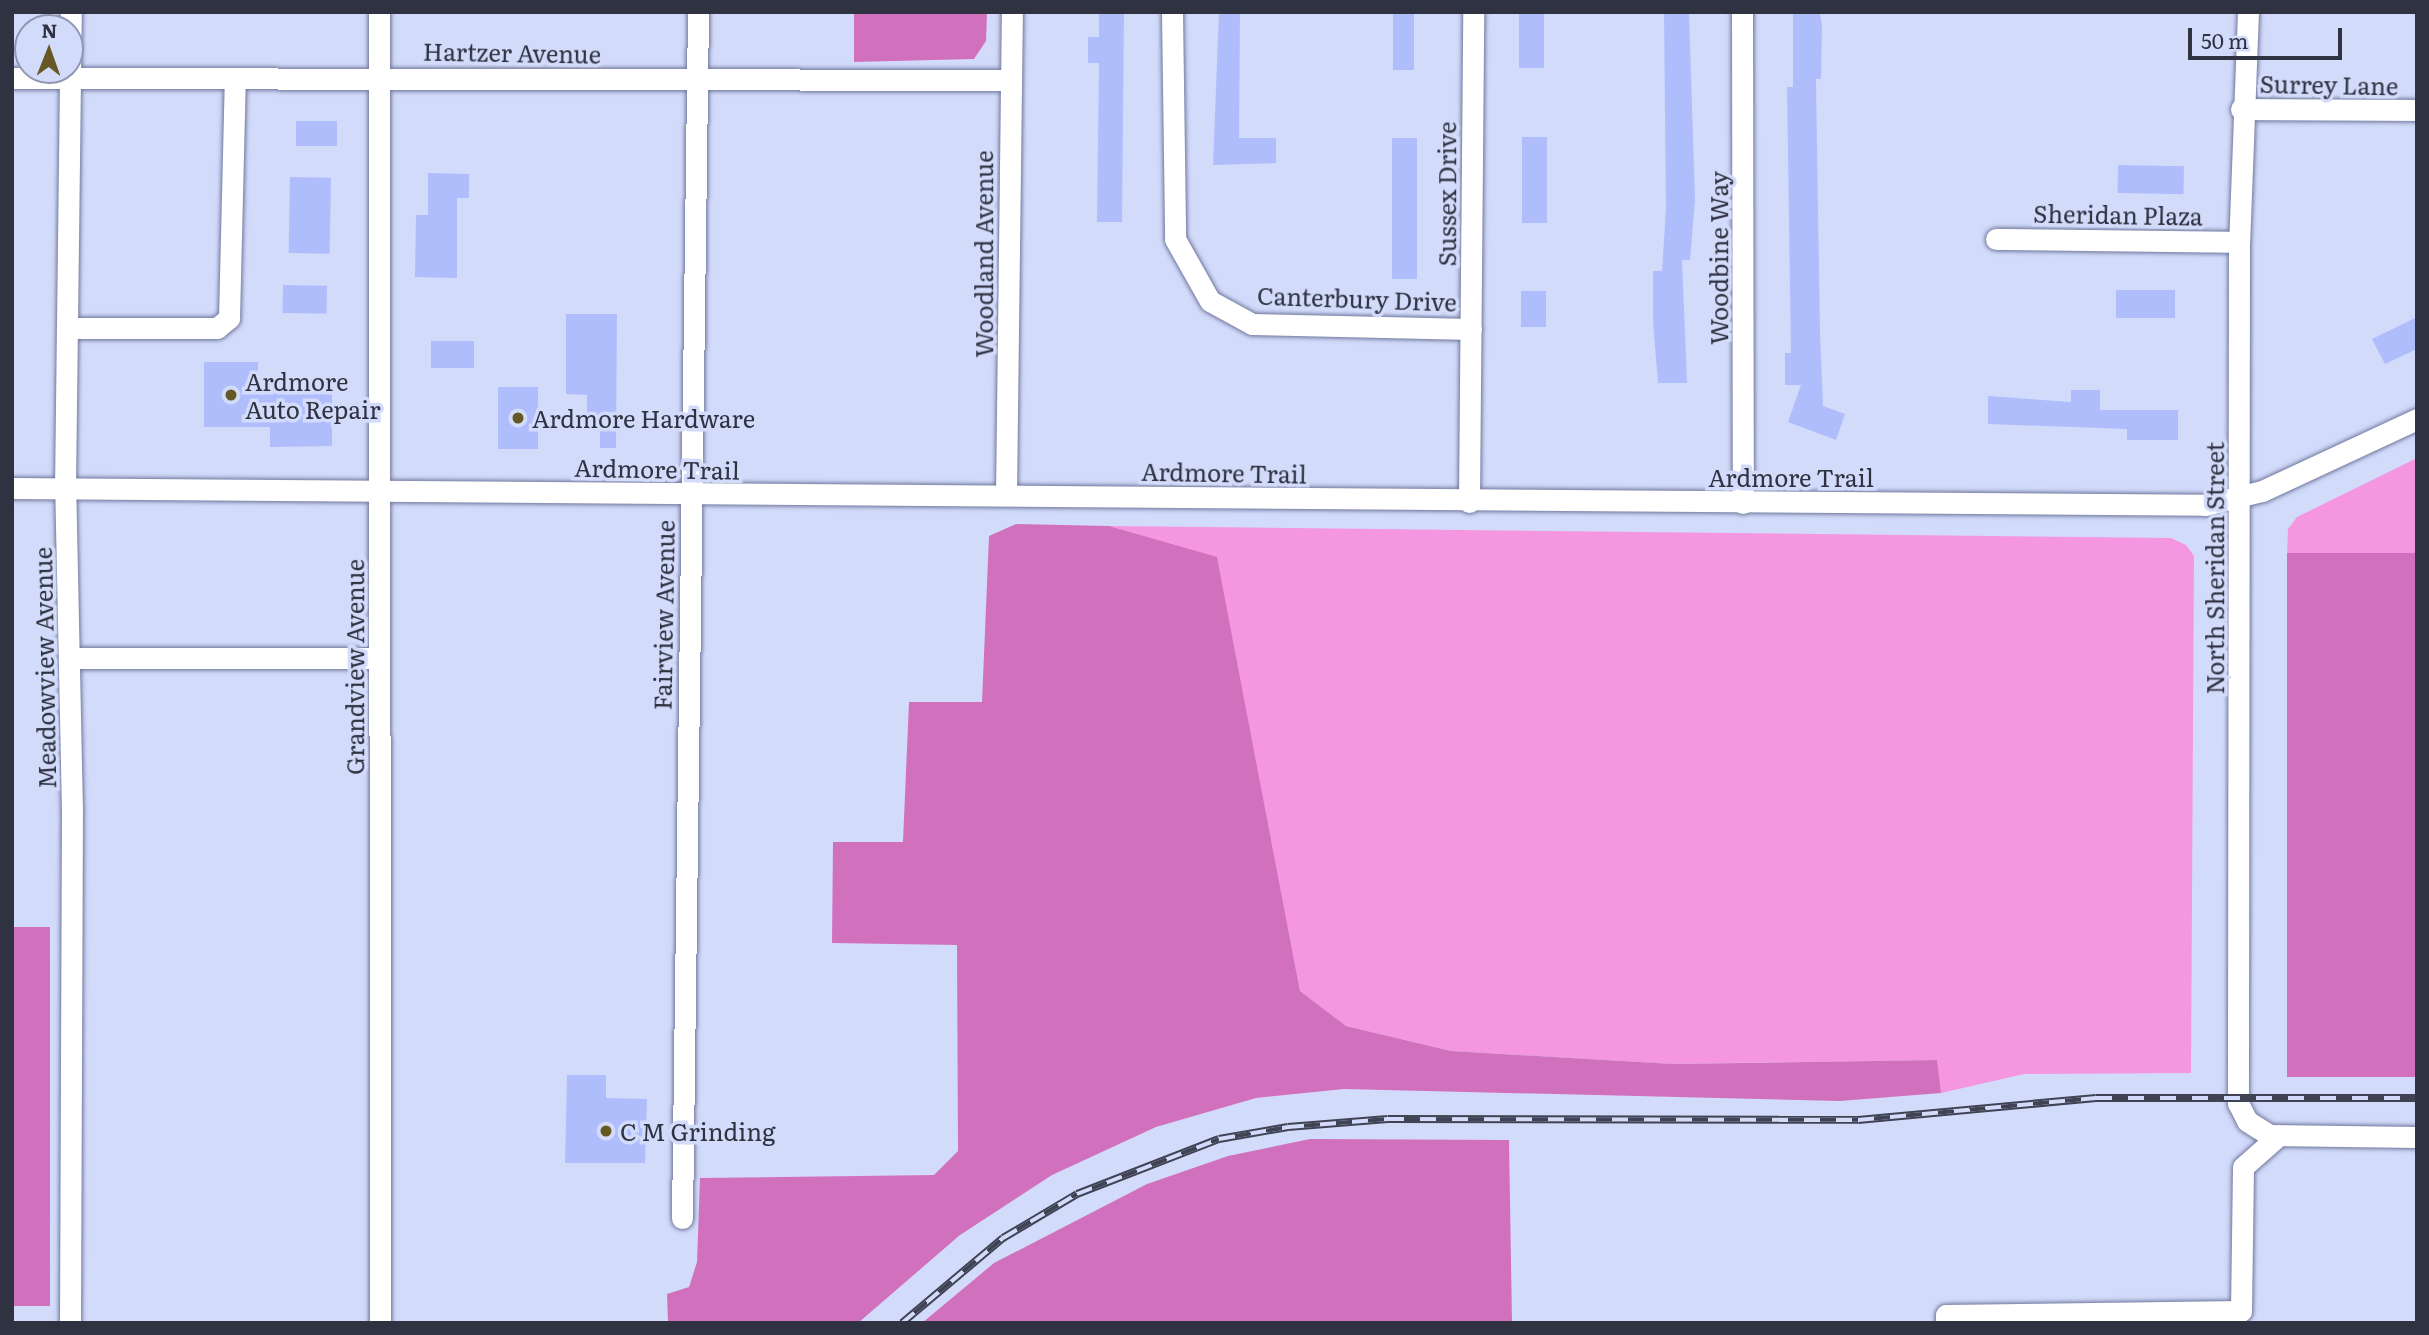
<!DOCTYPE html>
<style>
body{margin:0}
#map{position:relative;width:2429px;height:1335px;overflow:hidden;background:#d3dbfb;font-family:Literata,serif}
div>[style]{position:absolute}
[style*='--x']{left:calc(var(--x)*1px);top:calc(var(--y)*1px);width:calc(var(--w)*1px);rotate:calc(var(--a)*1deg)}
.green>*{inset:0;background:#f497e0}
.forest>*{inset:0;background:#d171be;transform-origin:0 0}
.building>*{inset:0;background:#b0bdfd;transform-origin:0 0}
.roads{filter:drop-shadow(0 0 2px #70789c) drop-shadow(0 0 2px #70789c)}
.minor>*{height:21px;margin:-10.5px;padding:0 10.5px;transform-origin:10.5px;border-radius:10.5px;background:#fff}
.rail>*{height:8px;margin-top:-4px;transform-origin:0;background:repeating-linear-gradient(90deg,#d3dbfb 0 16px,#3f4354 0 32px);box-sizing:border-box;border-block:2px solid #3f4354}
.dots>*{width:19px;height:19px;translate:-50% -50%;box-sizing:border-box;border:4px solid #d3dbfb;border-radius:50%}
span{translate:-50% -50%;white-space:nowrap;text-align:center;line-height:1.15;-webkit-text-stroke:7px #d3dbfb;paint-order:stroke}
.street-label{font-size:24px;color:#2e3241}
.poi-label{font-size:24px;color:#2e3241}
.left{translate:0 -50%;text-align:left}
.frame{position:absolute;inset:0;border:14px solid #2e3241;pointer-events:none}
.north{position:absolute;left:14px;top:14px;width:70px;height:70px;box-sizing:border-box;background:#d3dbfb;border:2px solid #9197b1;border-radius:50%;rotate:1deg;font-size:19px;font-weight:700;line-height:28px;text-align:center;color:#2e3241}
.north::after{content:'';display:block;margin:auto;width:24px;height:32px;background:#655825;clip-path:polygon(50% 0,100% 100%,50% 72%,0 100%)}
.scale{position:absolute;left:2188px;top:28px;width:154px;height:32px;box-sizing:border-box;border:4px solid #2e3241;border-top:0;padding-left:9px;font-size:21px;line-height:24px;white-space:nowrap;color:#2e3241;-webkit-text-stroke:5px #d3dbfb;paint-order:stroke}
</style>
<div id="map">
<div class="green">
<i style="clip-path:polygon(2417px 458px,2417px 553px,2287px 553px,2288px 529px,2297px 517px)"></i>
<i style="clip-path:polygon(1109px 526px,2171px 538px,2186px 545px,2194px 556px,2191px 1073px,2024px 1074px,1941px 1093px,1936px 1060px,1673px 1064px,1451px 1051px,1346px 1026px,1300px 991px,1217px 558px)"></i>
</div>
<div class="forest">
<i style="clip-path:polygon(854px 12px,987px 12px,986px 41px,974px 59px,854px 62px)"></i>
<i style="clip-path:polygon(1016px 524px,1109px 526px,1217px 557px,1300px 991px,1346px 1026px,1451px 1051px,1673px 1064px,1937px 1060px,1941px 1093px,1840px 1101px,1344px 1089px,1256px 1098px,1156px 1127px,1052px 1175px,960px 1235px,858px 1323px,668px 1323px,667px 1294px,689px 1287px,697px 1262px,700px 1178px,934px 1175px,958px 1151px,957px 945px,832px 943px,833px 842px,903px 842px,909px 702px,982px 702px,989px 536px)"></i>
<i style="left:2287px;top:553px;width:130px;height:524px"></i>
<i style="left:12px;top:927px;width:38px;height:379px"></i>
<i style="clip-path:polygon(1310px 1139px,1509px 1140px,1512px 1323px,922px 1323px,994px 1263px,1147px 1184px,1228px 1156px)"></i>
</div>
<div class="building">
<i style="clip-path:polygon(1099px 12px,1124px 12px,1122px 222px,1097px 222px,1099px 63px,1088px 63px,1088px 37px,1099px 37px)"></i>
<i style="clip-path:polygon(1219px 12px,1240px 12px,1239px 138px,1276px 138px,1276px 163px,1213px 165px)"></i>
<i style="left:1393px;top:12px;width:21px;height:58px"></i>
<i style="left:1519px;top:12px;width:25px;height:56px"></i>
<i style="clip-path:polygon(1664px 12px,1689px 12px,1695px 200px,1690px 260px,1682px 260px,1687px 383px,1658px 383px,1653px 322px,1653px 271px,1662px 271px,1666px 209px)"></i>
<i style="clip-path:polygon(1793px 12px,1820px 12px,1822px 26px,1821px 79px,1816px 79px,1820px 333px,1823px 406px,1845px 414px,1836px 440px,1788px 422px,1801px 385px,1785px 385px,1785px 353px,1791px 353px,1787px 87px,1793px 87px)"></i>
<i style="left:296px;top:121px;width:41px;height:25px"></i>
<i style="left:1522px;top:137px;width:25px;height:86px"></i>
<i style="left:1392px;top:138px;width:25px;height:141px"></i>
<i style="left:2118px;top:165px;width:66px;height:28px;rotate:1deg"></i>
<i style="clip-path:polygon(428px 173px,469px 174px,469px 198px,457px 198px,457px 278px,415px 277px,416px 215px,428px 215px)"></i>
<i style="left:290px;top:177px;width:41px;height:76px;rotate:1deg"></i>
<i style="left:283px;top:285px;width:44px;height:28px;rotate:1deg"></i>
<i style="left:2116px;top:290px;width:59px;height:28px"></i>
<i style="left:1521px;top:291px;width:25px;height:36px"></i>
<i style="clip-path:polygon(566px 314px,617px 314px,616px 448px,600px 448px,600px 431px,587px 431px,587px 395px,566px 394px)"></i>
<i style="clip-path:polygon(2417px 317px,2417px 349px,2385px 364px,2372px 339px)"></i>
<i style="left:431px;top:341px;width:43px;height:27px"></i>
<i style="clip-path:polygon(204px 362px,258px 362px,258px 392px,308px 392px,308px 381px,332px 381px,332px 446px,270px 447px,270px 427px,204px 427px)"></i>
<i style="left:498px;top:387px;width:40px;height:62px"></i>
<i style="clip-path:polygon(2071px 390px,2100px 390px,2100px 410px,2178px 410px,2178px 440px,2127px 440px,2127px 429px,1988px 424px,1988px 396px,2071px 402px)"></i>
<i style="clip-path:polygon(567px 1075px,606px 1075px,606px 1098px,647px 1099px,645px 1163px,565px 1163px)"></i>
</div>
<div class="roads">
<div class="minor">
<i style="--x:379;--y:12;--w:1311;--a:89.96"></i>
<i style="--x:1172;--y:12;--w:227;--a:89.2"></i>
<i style="--x:1175;--y:239;--w:71;--a:60.6"></i>
<i style="--x:1210;--y:301;--w:48;--a:28.7"></i>
<i style="--x:1252;--y:324;--w:219;--a:1.3"></i>
<i style="--x:1742;--y:12;--w:491;--a:89.9"></i>
<i style="--x:2248;--y:12;--w:230;--a:92.2"></i>
<i style="--x:2239;--y:242;--w:861;--a:90.07"></i>
<i style="--x:2238;--y:1103;--w:20;--a:63"></i>
<i style="--x:2247;--y:1121;--w:26;--a:32"></i>
<i style="--x:2269;--y:1135;--w:148;--a:0.8"></i>
<i style="--x:12;--y:78;--w:998;--a:0.11"></i>
<i style="--x:2241;--y:109;--w:176;--a:0.3"></i>
<i style="--x:1996;--y:239;--w:243;--a:0.7"></i>
<i style="--x:70;--y:328;--w:147;--a:0"></i>
<i style="--x:217;--y:328;--w:16;--a:-40"></i>
<i style="--x:229;--y:318;--w:240;--a:-88.6"></i>
<i style="--x:12;--y:488;--w:2193;--a:0.44"></i>
<i style="--x:2205;--y:505;--w:59;--a:-13.8"></i>
<i style="--x:2262;--y:491;--w:171;--a:-24.9"></i>
<i style="--x:1006;--y:495;--w:483;--a:-89.3"></i>
<i style="--x:1469;--y:502;--w:490;--a:-89.5"></i>
<i style="--x:70;--y:658;--w:309;--a:0"></i>
<i style="--x:682;--y:1218;--w:1206;--a:-89.24"></i>
<i style="--x:70;--y:1323;--w:511;--a:-89.78"></i>
<i style="--x:72;--y:812;--w:324;--a:-91.2"></i>
<i style="--x:65;--y:488;--w:476;--a:-89.3"></i>
<i style="--x:1946;--y:1323;--w:8;--a:-90"></i>
<i style="--x:1946;--y:1315;--w:295;--a:-0.8"></i>
<i style="--x:2241;--y:1311;--w:144;--a:-89.2"></i>
<i style="--x:2243;--y:1167;--w:47;--a:-41.5"></i>
</div>
</div>
<div class="rail">
<i style="--x:902;--y:1323;--w:132;--a:-40.1"></i>
<i style="--x:1003;--y:1238;--w:86;--a:-30.7"></i>
<i style="--x:1077;--y:1194;--w:152;--a:-21.2"></i>
<i style="--x:1219;--y:1139;--w:70;--a:-9.9"></i>
<i style="--x:1288;--y:1127;--w:100;--a:-4.6"></i>
<i style="--x:1388;--y:1119;--w:470;--a:0.1"></i>
<i style="--x:1858;--y:1120;--w:239;--a:-5.3"></i>
<i style="--x:2096;--y:1098;--w:321;--a:0"></i>
</div>
<div class="dots">
<i style="left:231px;top:395px;background:#655825"></i>
<i style="left:518px;top:418px;background:#655825"></i>
<i style="left:606px;top:1131px;background:#655825"></i>
</div>
<div class="street-label">
<span style="left:512px;top:52px;rotate:1deg">Hartzer Avenue</span>
<span style="left:2329px;top:84px;rotate:1deg">Surrey Lane</span>
<span style="left:1446px;top:194px;rotate:-90deg">Sussex Drive</span>
<span style="left:2118px;top:214px;rotate:1deg">Sheridan Plaza</span>
<span style="left:983px;top:254px;rotate:-90deg">Woodland Avenue</span>
<span style="left:1718px;top:258px;rotate:-90deg">Woodbine Way</span>
<span style="left:1357px;top:298px;rotate:2deg">Canterbury Drive</span>
<span style="left:657px;top:468px;rotate:1deg">Ardmore Trail</span>
<span style="left:1224px;top:472px;rotate:1deg">Ardmore Trail</span>
<span style="left:1791px;top:477px">Ardmore Trail</span>
<span style="left:2214px;top:568px;rotate:-90deg">North Sheridan Street</span>
<span style="left:663px;top:615px;rotate:-89deg">Fairview Avenue</span>
<span style="left:354px;top:667px;rotate:-90deg">Grandview Avenue</span>
<span style="left:44px;top:668px;rotate:-91deg">Meadowview Avenue</span>
</div>
<div class="poi-label">
<span class="left" style="left:245px;top:395px">Ardmore<br>Auto Repair</span>
<span class="left" style="left:532px;top:418px">Ardmore Hardware</span>
<span class="left" style="left:620px;top:1131px">C M Grinding</span>
</div>
<div class="frame"></div>
<div class="north">N</div>
<div class="scale">50 m</div>
</div>
